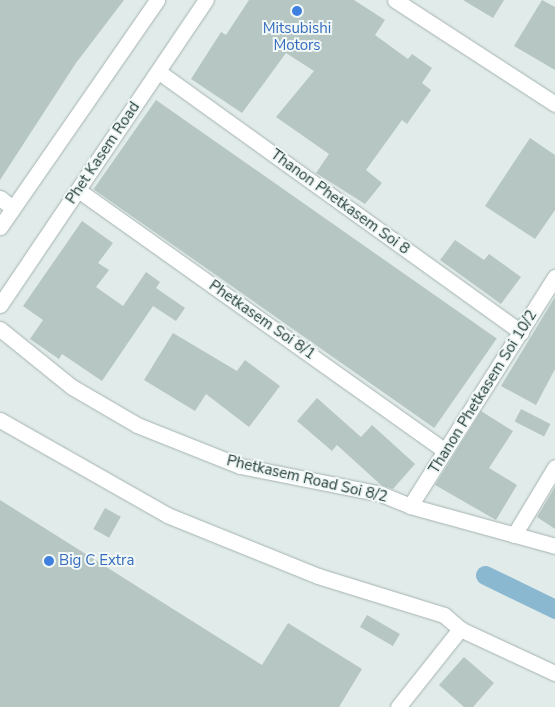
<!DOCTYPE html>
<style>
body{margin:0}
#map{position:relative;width:555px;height:707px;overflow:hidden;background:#e1ebe9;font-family:"Nunito Sans",sans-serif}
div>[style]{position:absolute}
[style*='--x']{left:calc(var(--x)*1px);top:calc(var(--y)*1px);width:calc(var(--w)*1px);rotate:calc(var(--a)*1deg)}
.canal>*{height:19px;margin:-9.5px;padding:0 9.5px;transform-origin:9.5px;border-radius:9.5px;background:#89b8d0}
.building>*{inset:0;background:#b6c6c2;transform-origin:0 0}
.roads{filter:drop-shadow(0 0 1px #a4b3b1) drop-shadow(0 0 1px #a4b3b1)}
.minor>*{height:15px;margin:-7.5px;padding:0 7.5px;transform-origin:7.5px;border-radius:7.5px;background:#fff}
.tertiary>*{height:15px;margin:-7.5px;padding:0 7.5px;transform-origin:7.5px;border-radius:7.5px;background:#fff}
.secondary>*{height:15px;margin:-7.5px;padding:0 7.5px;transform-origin:7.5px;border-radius:7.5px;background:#fff}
.dots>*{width:14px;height:14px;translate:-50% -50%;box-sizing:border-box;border:2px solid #f1f8f6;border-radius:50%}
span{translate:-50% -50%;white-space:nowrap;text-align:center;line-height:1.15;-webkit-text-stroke:4px #f1f8f6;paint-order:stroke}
.shop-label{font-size:15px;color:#366cbe}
.left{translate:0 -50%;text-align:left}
.street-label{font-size:15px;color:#223c39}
</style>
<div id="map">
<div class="canal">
<i style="--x:485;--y:575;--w:78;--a:25.9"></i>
</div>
<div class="building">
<i style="clip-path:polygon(0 0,124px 0,76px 63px,0 180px)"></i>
<i style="clip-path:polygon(249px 0,354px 0,385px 20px,375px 35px,408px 59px,412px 54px,432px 68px,422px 83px,431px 90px,407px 124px,402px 120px,366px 170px,382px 183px,365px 204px,316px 173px,329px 154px,276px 117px,314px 71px,286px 53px,242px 113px,191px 79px,221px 32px,226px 35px)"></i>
<i style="clip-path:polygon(463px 0,504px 0,493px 18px)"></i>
<i style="clip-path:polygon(542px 0,555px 7px,555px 70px,514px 46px)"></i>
<i style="left:156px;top:100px;width:416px;height:109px;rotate:35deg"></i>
<i style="clip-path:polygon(530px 138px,555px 155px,555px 210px,535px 239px,485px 206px)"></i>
<i style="clip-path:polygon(82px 221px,113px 243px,98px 263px,109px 270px,96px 287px,123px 306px,146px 272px,160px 282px,156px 288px,185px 308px,176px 321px,153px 306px,102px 381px,62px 354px,59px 359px,30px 339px,43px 320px,23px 306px)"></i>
<i style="clip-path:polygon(455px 240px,484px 260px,489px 254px,521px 277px,501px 304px,440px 260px)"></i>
<i style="clip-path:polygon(555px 297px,555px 369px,536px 405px,501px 386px)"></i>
<i style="clip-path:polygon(173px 333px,237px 371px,245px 360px,280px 386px,249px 427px,206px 394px,195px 411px,144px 380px)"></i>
<i style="clip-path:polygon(317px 398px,361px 437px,372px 425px,415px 464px,393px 489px,381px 485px,337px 445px,332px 451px,297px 421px)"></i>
<i style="left:521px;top:409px;width:33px;height:14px;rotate:27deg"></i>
<i style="clip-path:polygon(481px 411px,513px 431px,489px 468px,517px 485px,496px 520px,435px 485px)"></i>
<i style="clip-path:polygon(555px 487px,555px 529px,537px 517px)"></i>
<i style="clip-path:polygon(0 500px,262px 665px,288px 623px,362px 669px,339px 707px,0 707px)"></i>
<i style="left:105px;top:508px;width:18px;height:24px;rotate:29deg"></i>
<i style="left:367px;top:615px;width:38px;height:14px;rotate:30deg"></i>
<i style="clip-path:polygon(464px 657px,494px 683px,473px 707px,464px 707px,439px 685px)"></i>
</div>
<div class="roads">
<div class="minor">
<i style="--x:395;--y:0;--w:191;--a:33"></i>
<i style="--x:159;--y:72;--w:446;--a:35.7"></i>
<i style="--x:78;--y:190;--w:450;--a:35.4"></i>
<i style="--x:0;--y:198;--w:16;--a:38"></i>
<i style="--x:0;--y:420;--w:192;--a:29.6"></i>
<i style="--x:167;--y:515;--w:163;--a:22"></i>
<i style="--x:318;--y:576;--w:132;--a:17.2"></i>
<i style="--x:444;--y:615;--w:21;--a:41"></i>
<i style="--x:460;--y:629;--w:105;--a:24.9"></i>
<i style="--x:410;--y:506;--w:271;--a:-57.7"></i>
<i style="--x:514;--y:535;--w:79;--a:-58.9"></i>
<i style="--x:398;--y:707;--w:100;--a:-51.5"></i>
</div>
<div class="tertiary">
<i style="--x:0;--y:329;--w:92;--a:38.9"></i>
<i style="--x:72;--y:387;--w:75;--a:30.3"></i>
<i style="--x:137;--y:425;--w:111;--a:21.7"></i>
<i style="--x:240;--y:466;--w:144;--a:11.2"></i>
<i style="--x:381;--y:494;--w:31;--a:22"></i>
<i style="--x:410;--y:506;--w:150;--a:15.4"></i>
</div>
<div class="secondary">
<i style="--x:0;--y:227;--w:276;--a:-55.3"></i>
<i style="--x:0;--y:305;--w:368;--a:-56"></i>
</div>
</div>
<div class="dots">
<i style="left:297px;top:11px;background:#3f7fe0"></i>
<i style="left:49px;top:561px;background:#3f7fe0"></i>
</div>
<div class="shop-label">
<span style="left:297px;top:37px">Mitsubishi<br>Motors</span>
<span class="left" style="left:59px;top:561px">Big C Extra</span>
</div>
<div class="street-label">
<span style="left:103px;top:153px;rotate:-56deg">Phet Kasem Road</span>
<span style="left:340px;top:202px;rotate:36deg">Thanon Phetkasem Soi 8</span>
<span style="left:262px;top:320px;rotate:35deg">Phetkasem Soi 8/1</span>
<span style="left:483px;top:392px;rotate:-58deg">Thanon Phetkasem Soi 10/2</span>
<span style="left:307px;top:479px;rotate:13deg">Phetkasem Road Soi 8/2</span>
</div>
</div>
